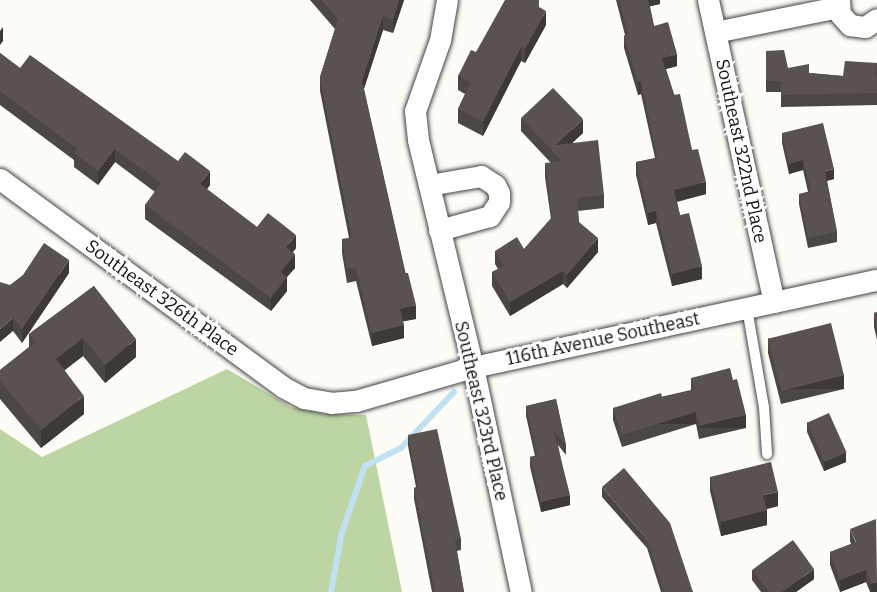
<!DOCTYPE html>
<style>
body{margin:0}
#map{position:relative;width:877px;height:592px;overflow:hidden;background:#fefcf6;font-family:Bitter,serif}
div>[style]{position:absolute}
[style*='--x']{left:calc(var(--x)*1px);top:calc(var(--y)*1px);width:calc(var(--w)*1px);rotate:calc(var(--a)*1deg)}
.forest>*{inset:0;background:#bcd5a2}
.stream>*{height:6px;margin:-3px;padding:0 3px;transform-origin:3px;border-radius:3px;background:#bfe1f1}
.roads{filter:drop-shadow(0 0 2px #444) drop-shadow(0 0 2px #444)}
.lane>*{height:10px;margin:-5px;padding:0 5px;transform-origin:5px;border-radius:5px;background:#fff}
.street>*{height:21px;margin:-10.5px;padding:0 10.5px;transform-origin:10.5px;border-radius:10.5px;background:#fff}
.wall>*{inset:0;background:#4d4743}
.shaded-wall>*{inset:0;background:#3e3937;transform-origin:0 0}
.building>*{inset:0;background:#59524e;transform-origin:0 0}
span{translate:-50% -50%;white-space:nowrap;text-align:center;line-height:1.15;-webkit-text-stroke:6px #fff;paint-order:stroke}
.street-label{font-size:18px;color:#111}
</style>
<div id="map">
<div class="forest">
<i style="clip-path:polygon(227px 369px,291px 407px,324px 414px,366px 415px,402px 592px,0 592px,0 429px,42px 457px)"></i>
</div>
<div class="stream">
<i style="--x:331;--y:592;--w:61;--a:-79.6"></i>
<i style="--x:342;--y:532;--w:70;--a:-70.8"></i>
<i style="--x:365;--y:466;--w:40;--a:-26.6"></i>
<i style="--x:401;--y:448;--w:77;--a:-46.6"></i>
</div>
<div class="roads">
<div class="lane">
<i style="--x:747;--y:308;--w:100;--a:80.3"></i>
<i style="--x:764;--y:407;--w:47;--a:86.3"></i>
</div>
<div class="street">
<i style="--x:447;--y:0;--w:41;--a:99.9"></i>
<i style="--x:440;--y:40;--w:75;--a:109.4"></i>
<i style="--x:415;--y:111;--w:29;--a:84"></i>
<i style="--x:418;--y:140;--w:234;--a:76.4"></i>
<i style="--x:473;--y:367;--w:230;--a:78"></i>
<i style="--x:708;--y:0;--w:309;--a:77.7"></i>
<i style="--x:839;--y:0;--w:14;--a:86"></i>
<i style="--x:840;--y:14;--w:15;--a:48"></i>
<i style="--x:850;--y:25;--w:15;--a:8"></i>
<i style="--x:865;--y:27;--w:14;--a:-34"></i>
<i style="--x:715;--y:32;--w:126;--a:-11.5"></i>
<i style="--x:0;--y:179;--w:351;--a:36.3"></i>
<i style="--x:283;--y:387;--w:24;--a:28"></i>
<i style="--x:304;--y:398;--w:27;--a:10"></i>
<i style="--x:331;--y:403;--w:25;--a:-5"></i>
<i style="--x:356;--y:401;--w:122;--a:-16.2"></i>
<i style="--x:473;--y:367;--w:413;--a:-12.2"></i>
<i style="--x:429;--y:185;--w:53;--a:-9.8"></i>
<i style="--x:481;--y:176;--w:17;--a:33"></i>
<i style="--x:495;--y:185;--w:9;--a:63"></i>
<i style="--x:499;--y:193;--w:9;--a:90"></i>
<i style="--x:499;--y:202;--w:17;--a:123"></i>
<i style="--x:490;--y:216;--w:53;--a:164.6"></i>
</div>
</div>
<div class="wall">
<i style="clip-path:polygon(310px 0,404px 0,393px 33px,383px 30px,364px 89px,416px 319px,403px 321px,404px 338px,372px 346px,356px 281px,347px 283px,342px 253px,342px 239px,349px 238px,320px 91px,320px 77px,335px 29px)"></i>
<i style="clip-path:polygon(616px 0,660px 0,660px 4px,650px 6px,654px 26px,677px 66px,666px 69px,706px 194px,677px 202px,680px 215px,702px 279px,672px 286px,656px 223px,648px 225px,636px 175px,636px 162px,655px 158px,641px 94px,638px 95px,624px 48px,624px 36px,625px 35px)"></i>
<i style="clip-path:polygon(539px 7px,546px 25px,525px 63px,521px 61px,483px 136px,458px 123px,458px 109px,465px 94px,458px 90px,458px 76px,476px 52px)"></i>
<i style="clip-path:polygon(766px 51px,788px 68px,809px 73px,843px 76px,877px 63px,877px 105px,781px 107px,781px 92px,766px 92px)"></i>
<i style="clip-path:polygon(0 53px,20px 68px,210px 185px,207px 189px,257px 227px,296px 248px,293px 252px,295px 268px,287px 277px,287px 291px,271px 311px,145px 219px,145px 205px,155px 192px,115px 162px,98px 185px,74px 167px,74px 160px,0 105px)"></i>
<i style="clip-path:polygon(521px 118px,583px 133px,572px 143px,604px 195px,604px 208px,578px 211px,579px 222px,598px 252px,567px 288px,563px 284px,510px 316px,492px 286px,492px 272px,498px 269px,495px 264px,495px 251px,524px 249px,551px 219px,545px 177px,545px 163px,551px 163px,521px 131px)"></i>
<i style="clip-path:polygon(782px 133px,834px 179px,827px 181px,837px 232px,837px 242px,808px 248px,799px 204px,799px 194px,808px 192px,803px 170px,789px 174px,782px 143px)"></i>
<i style="clip-path:polygon(69px 273px,22px 343px,13px 331px,10px 285px)"></i>
<i style="clip-path:polygon(94px 286px,136px 357px,105px 383px,83px 356px,64px 370px,84px 414px,41px 448px,0 399px,0 370px,29px 347px,29px 334px)"></i>
<i style="clip-path:polygon(877px 312px,877px 340px,874px 327px,874px 313px)"></i>
<i style="clip-path:polygon(768px 338px,844px 389px,781px 404px,768px 353px)"></i>
<i style="clip-path:polygon(691px 378px,746px 428px,699px 439px,696px 424px,622px 447px,613px 420px,613px 408px,691px 390px)"></i>
<i style="clip-path:polygon(556px 399px,566px 445px,566px 455px,558px 445px,570px 505px,541px 512px,530px 467px,530px 457px,535px 456px,526px 416px,526px 406px)"></i>
<i style="clip-path:polygon(807px 422px,846px 462px,824px 471px,807px 432px)"></i>
<i style="clip-path:polygon(408px 435px,461px 539px,461px 550px,457px 551px,464px 592px,432px 592px,414px 499px,414px 488px,416px 487px,408px 446px)"></i>
<i style="clip-path:polygon(710px 477px,778px 506px,766px 509px,767px 525px,721px 536px,710px 491px)"></i>
<i style="clip-path:polygon(602px 487px,693px 592px,661px 592px,647px 548px,602px 497px)"></i>
<i style="clip-path:polygon(850px 529px,877px 592px,870px 592px,866px 582px,840px 592px,830px 565px,830px 552px,851px 544px,850px 541px)"></i>
<i style="clip-path:polygon(752px 570px,814px 579px,796px 592px,761px 592px,752px 580px)"></i>
</div>
<div class="shaded-wall">
<i style="clip-path:polygon(399px 0,404px 0,393px 33px,393px 20px)"></i>
<i style="clip-path:polygon(647px 0,660px 0,660px 4px,647px 7px)"></i>
<i style="clip-path:polygon(546px 11px,546px 25px,525px 63px,525px 49px)"></i>
<i style="clip-path:polygon(383px 16px,383px 30px,362px 94px,362px 81px)"></i>
<i style="clip-path:polygon(3px 27px,3px 41px,0 45px,0 31px)"></i>
<i style="clip-path:polygon(521px 47px,521px 61px,483px 136px,483px 122px)"></i>
<i style="clip-path:polygon(677px 54px,677px 66px,662px 70px,662px 58px)"></i>
<i style="clip-path:polygon(641px 81px,641px 94px,638px 95px,638px 82px)"></i>
<i style="clip-path:polygon(583px 119px,583px 133px,557px 157px,556px 145px)"></i>
<i style="clip-path:polygon(115px 149px,115px 162px,98px 185px,98px 171px)"></i>
<i style="clip-path:polygon(803px 160px,803px 170px,789px 174px,789px 164px)"></i>
<i style="clip-path:polygon(834px 169px,834px 179px,825px 181px,825px 171px)"></i>
<i style="clip-path:polygon(210px 171px,210px 185px,200px 198px,200px 184px)"></i>
<i style="clip-path:polygon(706px 182px,706px 194px,674px 202px,674px 190px)"></i>
<i style="clip-path:polygon(656px 211px,656px 223px,648px 225px,648px 213px)"></i>
<i style="clip-path:polygon(296px 235px,296px 248px,286px 261px,286px 247px)"></i>
<i style="clip-path:polygon(598px 238px,598px 252px,567px 288px,567px 275px)"></i>
<i style="clip-path:polygon(295px 254px,295px 268px,287px 277px,287px 291px,271px 311px,271px 298px,281px 272px)"></i>
<i style="clip-path:polygon(69px 260px,69px 273px,22px 343px,22px 329px)"></i>
<i style="clip-path:polygon(702px 266px,702px 279px,672px 286px,672px 274px)"></i>
<i style="clip-path:polygon(563px 271px,563px 284px,510px 316px,510px 302px)"></i>
<i style="clip-path:polygon(416px 305px,416px 319px,400px 322px,400px 309px)"></i>
<i style="clip-path:polygon(13px 318px,13px 331px,0 342px,0 329px)"></i>
<i style="clip-path:polygon(404px 325px,404px 338px,372px 346px,372px 333px)"></i>
<i style="clip-path:polygon(83px 338px,83px 356px,56px 377px,56px 359px)"></i>
<i style="clip-path:polygon(136px 339px,136px 357px,105px 383px,105px 365px)"></i>
<i style="left:844px;top:375px;width:14px;height:65px;rotate:90deg"></i>
<i style="clip-path:polygon(84px 396px,84px 414px,41px 448px,41px 430px)"></i>
<i style="left:696px;top:412px;width:12px;height:77px;rotate:90deg"></i>
<i style="left:746px;top:415px;width:13px;height:48px;rotate:90deg"></i>
<i style="clip-path:polygon(846px 452px,846px 462px,824px 471px,824px 462px)"></i>
<i style="clip-path:polygon(778px 492px,778px 506px,763px 510px,763px 495px)"></i>
<i style="clip-path:polygon(570px 495px,570px 505px,541px 512px,541px 502px)"></i>
<i style="clip-path:polygon(767px 510px,767px 525px,721px 536px,721px 522px)"></i>
<i style="clip-path:polygon(814px 569px,814px 579px,796px 592px,782px 592px)"></i>
<i style="clip-path:polygon(866px 570px,866px 582px,840px 592px,840px 580px)"></i>
<i style="clip-path:polygon(877px 581px,877px 592px,871px 592px,871px 584px)"></i>
</div>
<div class="building">
<i style="clip-path:polygon(322px 0,399px 0,393px 20px,383px 16px,362px 81px,405px 273px,408px 273px,416px 305px,400px 309px,404px 325px,372px 333px,356px 268px,347px 269px,342px 239px,352px 238px,320px 77px,338px 19px)"></i>
<i style="clip-path:polygon(505px 0,539px 0,539px 7px,546px 11px,525px 49px,521px 47px,483px 122px,458px 109px,471px 82px,458px 76px,471px 50px,476px 52px)"></i>
<i style="clip-path:polygon(619px 0,648px 0,654px 26px,668px 22px,677px 54px,662px 58px,673px 95px,680px 94px,692px 150px,698px 149px,706px 182px,674px 190px,680px 215px,689px 213px,702px 266px,672px 274px,656px 211px,648px 213px,636px 162px,657px 158px,641px 81px,638px 82px,624px 36px,628px 34px)"></i>
<i style="clip-path:polygon(784px 50px,788px 68px,809px 64px,809px 73px,843px 76px,845px 61px,877px 63px,876px 76px,877px 75px,877px 93px,781px 95px,781px 81px,766px 81px,766px 51px)"></i>
<i style="clip-path:polygon(0 53px,20px 68px,30px 55px,178px 161px,185px 152px,210px 171px,200px 184px,257px 227px,268px 213px,296px 235px,286px 247px,295px 254px,281px 272px,287px 277px,271px 298px,145px 205px,161px 183px,115px 149px,98px 171px,74px 153px,77px 149px,0 91px)"></i>
<i style="clip-path:polygon(553px 88px,583px 119px,556px 145px,598px 140px,604px 195px,577px 198px,579px 222px,598px 238px,567px 275px,563px 271px,510px 302px,492px 272px,504px 266px,495px 251px,517px 237px,524px 249px,552px 217px,545px 163px,562px 161px,521px 118px)"></i>
<i style="clip-path:polygon(823px 123px,834px 169px,825px 171px,837px 232px,808px 238px,799px 194px,811px 191px,803px 160px,789px 164px,782px 133px)"></i>
<i style="clip-path:polygon(44px 243px,69px 260px,22px 329px,13px 318px,0 329px,0 282px,10px 285px,23px 275px)"></i>
<i style="clip-path:polygon(94px 286px,136px 339px,105px 365px,83px 338px,56px 359px,84px 396px,41px 430px,0 381px,0 370px,36px 342px,29px 334px)"></i>
<i style="clip-path:polygon(877px 312px,877px 326px,874px 313px)"></i>
<i style="left:831px;top:323px;width:54px;height:65px;rotate:76deg"></i>
<i style="clip-path:polygon(730px 368px,733px 380px,737px 379px,746px 415px,699px 426px,696px 412px,622px 435px,613px 408px,661px 393px,662px 397px,694px 390px,691px 378px)"></i>
<i style="clip-path:polygon(556px 399px,566px 445px,554px 431px,570px 495px,541px 502px,530px 457px,537px 455px,526px 406px)"></i>
<i style="left:829px;top:413px;width:43px;height:24px;rotate:66deg"></i>
<i style="clip-path:polygon(437px 429px,461px 539px,455px 540px,464px 592px,435px 592px,414px 488px,418px 487px,408px 435px)"></i>
<i style="clip-path:polygon(771px 462px,778px 492px,763px 495px,767px 510px,721px 522px,710px 477px)"></i>
<i style="clip-path:polygon(624px 468px,670px 523px,693px 592px,664px 592px,647px 539px,602px 487px)"></i>
<i style="clip-path:polygon(876px 519px,877px 581px,871px 584px,866px 570px,840px 580px,830px 552px,856px 542px,850px 529px)"></i>
<i style="clip-path:polygon(793px 540px,814px 569px,782px 592px,769px 592px,752px 570px)"></i>
</div>
<div class="street-label">
<span style="left:741px;top:151px;rotate:78deg">Southeast 322nd Place</span>
<span style="left:162px;top:298px;rotate:36deg">Southeast 326th Place</span>
<span style="left:603px;top:339px;rotate:-12deg">116th Avenue Southeast</span>
<span style="left:481px;top:411px;rotate:77deg">Southeast 323rd Place</span>
</div>
</div>
